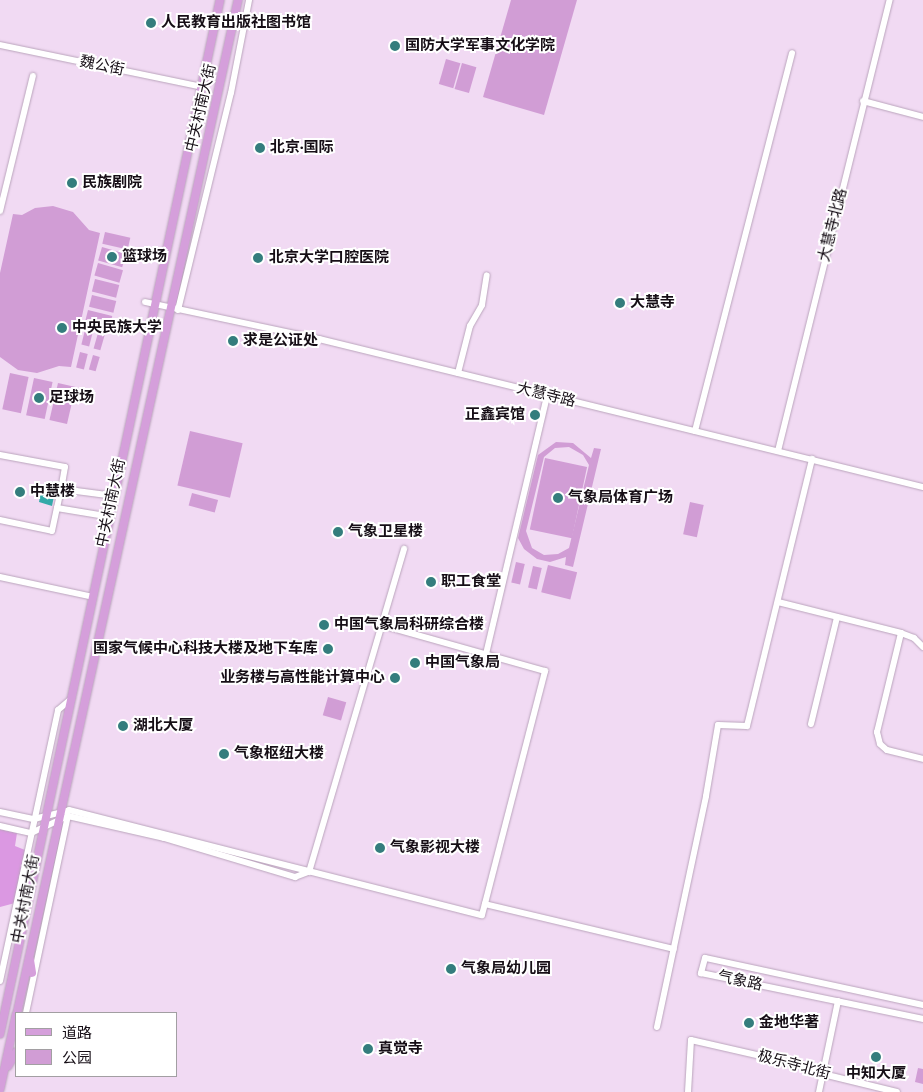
<!DOCTYPE html>
<meta charset="utf-8">
<style>
body{margin:0}
#map{position:relative;width:923px;height:1092px;overflow:hidden;background:#f1daf3;font-family:"Fira Sans Condensed","Noto Sans SC",sans-serif}
div>[style]{position:absolute}
[style*='--x']{left:calc(var(--x)*1px);top:calc(var(--y)*1px);width:calc(var(--w)*1px);rotate:calc(var(--a)*1deg)}
.green>*{inset:0;background:#d19dd5;transform-origin:0 0}
.forest>*{inset:0;background:#db98e2}
.water>*{inset:0;background:#34a9a9}
.roads{filter:drop-shadow(0 0 1px #baa4bc) drop-shadow(0 0 1px #baa4bc)}
.minor>*{height:6px;margin:-3px;padding:0 3px;transform-origin:3px;border-radius:3px;background:#fff}
.major>*{height:8px;margin:-4px;padding:0 4px;transform-origin:4px;border-radius:4px;background:#d59fdb}
.dots>*{width:14px;height:14px;translate:-50% -50%;box-sizing:border-box;border:2px solid #fff;border-radius:50%}
span{translate:-50% -50%;white-space:nowrap;text-align:center;line-height:1.15;-webkit-text-stroke:4px #fff;paint-order:stroke}
.poi-label{font-size:15px;color:#160e16;font-weight:700}
.left{translate:0 -50%;text-align:left}
.right{translate:-100% -50%;text-align:right}
.street-label{font-size:15px;color:#160e16}
.legend{position:absolute;left:15px;top:1012px;width:162px;height:65px;box-sizing:border-box;background:#fff;border:1px solid #a29fa2;margin:0;padding:6px 9px;list-style:none;font-size:15px;color:#160e16}
.legend li{display:flex;align-items:center;gap:10px;height:25px}
.legend b{width:25px;border:1px solid #a29fa2}
</style>
<div id="map">
<div class="green">
<i style="clip-path:polygon(511px 0,577px 0,544px 115px,483px 97px)"></i>
<i style="left:446px;top:59px;width:15px;height:26px;rotate:16deg"></i>
<i style="left:462px;top:63px;width:15px;height:27px;rotate:16deg"></i>
<i style="clip-path:polygon(53px 206px,73px 212px,89px 230px,100px 233px,71px 367px,59px 366px,37px 373px,18px 370px,0 357px,0 273px,13px 214px,22px 215px,35px 208px)"></i>
<i style="left:105px;top:232px;width:26px;height:12px;rotate:13deg"></i>
<i style="left:102px;top:247px;width:25px;height:14px;rotate:16deg"></i>
<i style="left:98px;top:263px;width:26px;height:13px;rotate:16deg"></i>
<i style="left:95px;top:279px;width:25px;height:13px;rotate:14deg"></i>
<i style="left:92px;top:295px;width:25px;height:12px;rotate:14deg"></i>
<i style="left:88px;top:310px;width:25px;height:13px;rotate:14deg"></i>
<i style="left:85px;top:330px;width:8px;height:15px;rotate:14deg"></i>
<i style="left:98px;top:333px;width:7px;height:16px;rotate:16deg"></i>
<i style="left:80px;top:352px;width:8px;height:16px;rotate:14deg"></i>
<i style="left:93px;top:355px;width:7px;height:15px;rotate:16deg"></i>
<i style="left:10px;top:373px;width:19px;height:37px;rotate:12deg"></i>
<i style="left:34px;top:378px;width:19px;height:38px;rotate:12deg"></i>
<i style="left:58px;top:383px;width:18px;height:38px;rotate:13deg"></i>
<i style="left:190px;top:431px;width:54px;height:56px;rotate:13deg"></i>
<i style="clip-path:polygon(evenodd,556px 442px,573px 443px,591px 458px,594px 448px,601px 449px,573px 567px,565px 565px,566px 557px,550px 562px,537px 559px,524px 549px,518px 538px,538px 455px,556px 442px,569px 447px,583px 455px,589px 465px,569px 548px,558px 554px,544px 555px,532px 548px,526px 531px,544px 457px,555px 448px,569px 447px)"></i>
<i style="left:545px;top:458px;width:43px;height:73px;rotate:12deg"></i>
<i style="left:192px;top:493px;width:27px;height:13px;rotate:15deg"></i>
<i style="left:690px;top:502px;width:14px;height:33px;rotate:12deg"></i>
<i style="left:516px;top:562px;width:9px;height:21px;rotate:13deg"></i>
<i style="left:548px;top:565px;width:30px;height:28px;rotate:14deg"></i>
<i style="left:533px;top:566px;width:9px;height:22px;rotate:13deg"></i>
<i style="left:328px;top:697px;width:19px;height:19px;rotate:16deg"></i>
<i style="clip-path:polygon(918px 1068px,923px 1069px,923px 1084px,915px 1082px)"></i>
</div>
<div class="forest">
<i style="clip-path:polygon(0 829px,17px 833px,15px 846px,25px 850px,15px 903px,0 907px)"></i>
</div>
<div class="water">
<i style="clip-path:polygon(42px 485px,56px 487px,52px 506px,39px 502px)"></i>
</div>
<div class="roads">
<div class="minor">
<i style="--x:0;--y:45;--w:207;--a:11.7"></i>
<i style="--x:863;--y:101;--w:62;--a:14.9"></i>
<i style="--x:0;--y:211;--w:139;--a:-76.3"></i>
<i style="--x:145;--y:302;--w:178;--a:12"></i>
<i style="--x:319;--y:339;--w:622;--a:13.77"></i>
<i style="--x:178;--y:310;--w:223;--a:-76.3"></i>
<i style="--x:231;--y:93;--w:95;--a:-79"></i>
<i style="--x:458;--y:373;--w:49;--a:-75.7"></i>
<i style="--x:470;--y:326;--w:24;--a:-60"></i>
<i style="--x:482;--y:305;--w:30;--a:-81"></i>
<i style="--x:695;--y:431;--w:390;--a:-75.6"></i>
<i style="--x:778;--y:451;--w:465;--a:-76.1"></i>
<i style="--x:0;--y:455;--w:66;--a:10.5"></i>
<i style="--x:65;--y:467;--w:22;--a:100"></i>
<i style="--x:61;--y:489;--w:54;--a:7.4"></i>
<i style="--x:57;--y:508;--w:19;--a:-78"></i>
<i style="--x:0;--y:520;--w:53;--a:11.9"></i>
<i style="--x:52;--y:531;--w:24;--a:-78"></i>
<i style="--x:57;--y:508;--w:55;--a:9.5"></i>
<i style="--x:0;--y:577;--w:95;--a:12.1"></i>
<i style="--x:778;--y:602;--w:127;--a:14.1"></i>
<i style="--x:901;--y:633;--w:102;--a:103.6"></i>
<i style="--x:877;--y:732;--w:12;--a:76"></i>
<i style="--x:880;--y:744;--w:9;--a:41"></i>
<i style="--x:887;--y:750;--w:37;--a:14"></i>
<i style="--x:901;--y:633;--w:14;--a:21"></i>
<i style="--x:914;--y:638;--w:13;--a:45"></i>
<i style="--x:486;--y:654;--w:266;--a:-76.7"></i>
<i style="--x:811;--y:724;--w:110;--a:-76.3"></i>
<i style="--x:0;--y:812;--w:35;--a:12"></i>
<i style="--x:34;--y:819;--w:36;--a:-14"></i>
<i style="--x:69;--y:810;--w:426;--a:14.3"></i>
<i style="--x:482;--y:915;--w:252;--a:-75.5"></i>
<i style="--x:545;--y:671;--w:170;--a:-164.3"></i>
<i style="--x:0;--y:826;--w:32;--a:13"></i>
<i style="--x:31;--y:833;--w:41;--a:-24.7"></i>
<i style="--x:68;--y:816;--w:98;--a:12.9"></i>
<i style="--x:164;--y:838;--w:137;--a:16.6"></i>
<i style="--x:295;--y:877;--w:14;--a:-21"></i>
<i style="--x:309;--y:872;--w:337;--a:-73.6"></i>
<i style="--x:485;--y:904;--w:194;--a:13.4"></i>
<i style="--x:0;--y:981;--w:277;--a:-77.9"></i>
<i style="--x:58;--y:710;--w:17;--a:-40"></i>
<i style="--x:923;--y:1005;--w:223;--a:-167.8"></i>
<i style="--x:705;--y:958;--w:16;--a:105"></i>
<i style="--x:701;--y:973;--w:227;--a:11.7"></i>
<i style="--x:26;--y:1013;--w:201;--a:-78"></i>
<i style="--x:657;--y:1027;--w:236;--a:-78"></i>
<i style="--x:706;--y:796;--w:72;--a:-80.4"></i>
<i style="--x:718;--y:725;--w:29;--a:2"></i>
<i style="--x:747;--y:726;--w:275;--a:-76.3"></i>
<i style="--x:688;--y:1092;--w:52;--a:-86.7"></i>
<i style="--x:691;--y:1040;--w:121;--a:12.9"></i>
<i style="--x:809;--y:1067;--w:16;--a:27"></i>
<i style="--x:823;--y:1074;--w:76;--a:13.7"></i>
<i style="--x:819;--y:1092;--w:93;--a:-78.2"></i>
</div>
<div class="major">
<i style="--x:30;--y:960;--w:13;--a:81"></i>
<i style="--x:17;--y:1013;--w:1037;--a:-77.69"></i>
<i style="--x:0;--y:1034;--w:1057;--a:-77.99"></i>
<i style="--x:8;--y:1066;--w:16;--a:-60"></i>
<i style="--x:0;--y:1089;--w:76;--a:-77.8"></i>
</div>
</div>
<div class="dots">
<i style="left:151px;top:23px;background:#347d7d"></i>
<i style="left:395px;top:46px;background:#347d7d"></i>
<i style="left:260px;top:148px;background:#347d7d"></i>
<i style="left:72px;top:183px;background:#347d7d"></i>
<i style="left:112px;top:257px;background:#347d7d"></i>
<i style="left:258px;top:258px;background:#347d7d"></i>
<i style="left:620px;top:303px;background:#347d7d"></i>
<i style="left:62px;top:328px;background:#347d7d"></i>
<i style="left:233px;top:341px;background:#347d7d"></i>
<i style="left:39px;top:398px;background:#347d7d"></i>
<i style="left:535px;top:415px;background:#347d7d"></i>
<i style="left:20px;top:492px;background:#347d7d"></i>
<i style="left:558px;top:498px;background:#347d7d"></i>
<i style="left:338px;top:532px;background:#347d7d"></i>
<i style="left:431px;top:582px;background:#347d7d"></i>
<i style="left:324px;top:625px;background:#347d7d"></i>
<i style="left:328px;top:649px;background:#347d7d"></i>
<i style="left:415px;top:663px;background:#347d7d"></i>
<i style="left:395px;top:678px;background:#347d7d"></i>
<i style="left:123px;top:726px;background:#347d7d"></i>
<i style="left:224px;top:754px;background:#347d7d"></i>
<i style="left:380px;top:848px;background:#347d7d"></i>
<i style="left:451px;top:969px;background:#347d7d"></i>
<i style="left:749px;top:1023px;background:#347d7d"></i>
<i style="left:368px;top:1049px;background:#347d7d"></i>
<i style="left:876px;top:1057px;background:#347d7d"></i>
</div>
<div class="poi-label">
<span class="left" style="left:161px;top:23px">人民教育出版社图书馆</span>
<span class="left" style="left:405px;top:46px">国防大学军事文化学院</span>
<span class="left" style="left:270px;top:148px">北京·国际</span>
<span class="left" style="left:82px;top:183px">民族剧院</span>
<span class="left" style="left:122px;top:257px">篮球场</span>
<span class="left" style="left:269px;top:258px">北京大学口腔医院</span>
<span class="left" style="left:630px;top:303px">大慧寺</span>
<span class="left" style="left:72px;top:328px">中央民族大学</span>
<span class="left" style="left:243px;top:341px">求是公证处</span>
<span class="left" style="left:49px;top:398px">足球场</span>
<span class="right" style="left:525px;top:415px">正鑫宾馆</span>
<span class="left" style="left:30px;top:492px">中慧楼</span>
<span class="left" style="left:568px;top:498px">气象局体育广场</span>
<span class="left" style="left:348px;top:532px">气象卫星楼</span>
<span class="left" style="left:441px;top:582px">职工食堂</span>
<span class="left" style="left:334px;top:625px">中国气象局科研综合楼</span>
<span class="right" style="left:318px;top:649px">国家气候中心科技大楼及地下车库</span>
<span class="left" style="left:425px;top:663px">中国气象局</span>
<span class="right" style="left:385px;top:678px">业务楼与高性能计算中心</span>
<span class="left" style="left:133px;top:726px">湖北大厦</span>
<span class="left" style="left:234px;top:754px">气象枢纽大楼</span>
<span class="left" style="left:390px;top:848px">气象影视大楼</span>
<span class="left" style="left:461px;top:969px">气象局幼儿园</span>
<span class="left" style="left:759px;top:1023px">金地华著</span>
<span class="left" style="left:378px;top:1049px">真觉寺</span>
<span style="left:876px;top:1074px">中知大厦</span>
</div>
<div class="street-label">
<span style="left:102px;top:66px;rotate:12deg">魏公街</span>
<span style="left:201px;top:108px;rotate:-77deg">中关村南大街</span>
<span style="left:833px;top:225px;rotate:-76deg">大慧寺北路</span>
<span style="left:546px;top:395px;rotate:14deg">大慧寺路</span>
<span style="left:111px;top:503px;rotate:-78deg">中关村南大街</span>
<span style="left:26px;top:899px;rotate:-79deg">中关村南大街</span>
<span style="left:740px;top:981px;rotate:12deg">气象路</span>
<span style="left:794px;top:1065px;rotate:15deg">极乐寺北街</span>
</div>
<ul class="legend">
<li><b style="height:6px;background:#d59fdb"></b>道路</li>
<li><b style="height:14px;background:#d19dd5"></b>公园</li>
</ul>
</div>
